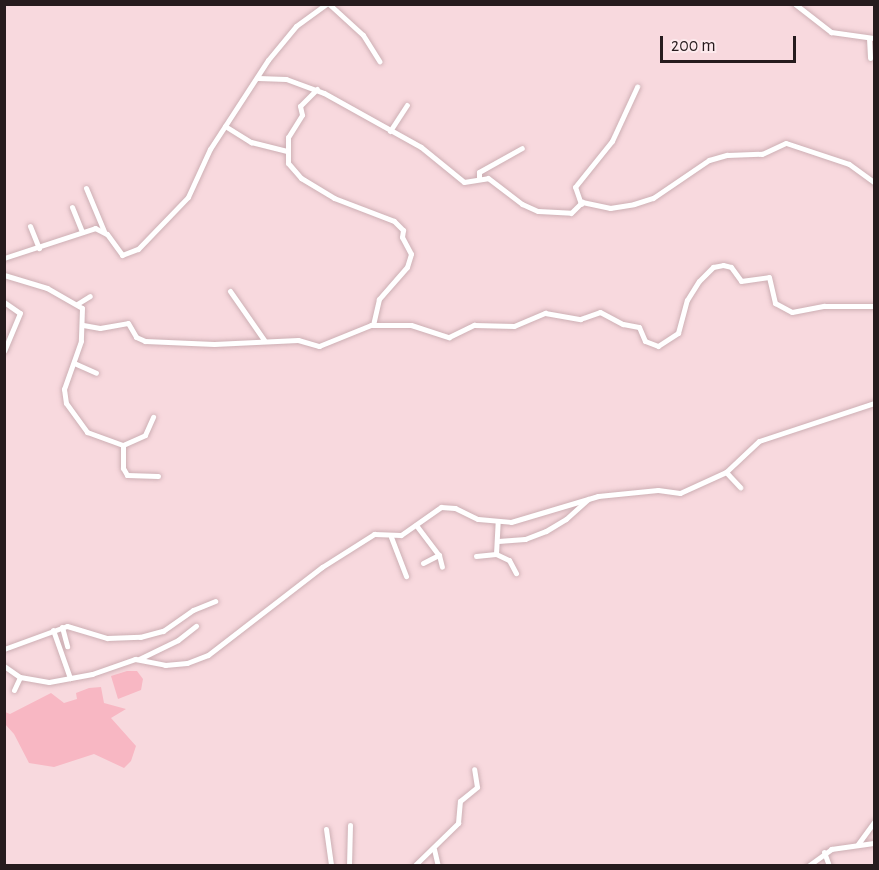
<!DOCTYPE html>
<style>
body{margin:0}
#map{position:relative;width:879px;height:870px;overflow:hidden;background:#f8d9de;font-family:"Alegreya Sans",sans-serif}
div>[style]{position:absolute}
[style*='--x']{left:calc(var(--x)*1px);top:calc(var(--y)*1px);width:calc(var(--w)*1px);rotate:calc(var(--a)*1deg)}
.green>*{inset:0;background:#f8b7c3}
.roads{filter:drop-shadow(0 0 2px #cdafb4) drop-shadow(0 0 2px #cdafb4)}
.minor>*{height:5px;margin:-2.5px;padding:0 2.5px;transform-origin:2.5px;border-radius:2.5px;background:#fff}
span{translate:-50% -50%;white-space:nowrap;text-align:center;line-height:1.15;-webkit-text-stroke:4.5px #fdeaed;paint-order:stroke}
.frame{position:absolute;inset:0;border:6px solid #261b1d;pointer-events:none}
.scale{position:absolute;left:660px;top:36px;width:136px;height:27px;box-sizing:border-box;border:3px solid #261b1d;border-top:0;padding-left:8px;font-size:18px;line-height:21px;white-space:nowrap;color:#261b1d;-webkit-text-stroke:4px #fdeaed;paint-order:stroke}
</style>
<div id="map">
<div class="green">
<i style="clip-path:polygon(127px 671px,137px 671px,143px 679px,141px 690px,118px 699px,111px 676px)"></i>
<i style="clip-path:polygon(101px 687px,104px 703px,126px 709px,111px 718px,136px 746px,131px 761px,124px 768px,94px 754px,54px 767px,29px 763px,14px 734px,5px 724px,5px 712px,10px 714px,51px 693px,64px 703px,77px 699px,76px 693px,89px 688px)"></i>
</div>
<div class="roads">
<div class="minor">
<i style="--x:329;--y:4;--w:46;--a:42.4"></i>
<i style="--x:363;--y:35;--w:31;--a:58"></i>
<i style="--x:795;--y:4;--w:46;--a:37.9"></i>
<i style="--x:831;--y:32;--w:43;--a:7.9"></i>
<i style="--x:869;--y:38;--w:20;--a:87"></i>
<i style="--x:258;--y:78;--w:28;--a:2"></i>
<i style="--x:286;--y:79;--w:40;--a:20.2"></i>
<i style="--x:324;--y:93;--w:111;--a:29.1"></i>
<i style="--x:421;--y:147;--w:55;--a:39.1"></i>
<i style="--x:464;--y:182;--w:24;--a:-9"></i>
<i style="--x:488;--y:178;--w:43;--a:37.4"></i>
<i style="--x:522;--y:204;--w:17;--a:24"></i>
<i style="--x:538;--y:211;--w:33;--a:3"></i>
<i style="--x:571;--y:213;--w:16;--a:-45"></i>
<i style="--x:582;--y:202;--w:29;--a:12"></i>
<i style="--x:610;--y:208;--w:24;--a:-9"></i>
<i style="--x:634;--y:204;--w:20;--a:-18"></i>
<i style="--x:653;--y:198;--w:68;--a:-34.2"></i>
<i style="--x:709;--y:160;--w:19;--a:-16"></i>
<i style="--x:727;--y:155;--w:35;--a:-2"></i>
<i style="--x:762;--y:154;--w:26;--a:-25"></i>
<i style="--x:786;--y:143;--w:66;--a:18.4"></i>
<i style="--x:849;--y:164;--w:31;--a:36"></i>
<i style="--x:317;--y:89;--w:24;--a:135"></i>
<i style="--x:300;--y:106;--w:9;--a:77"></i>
<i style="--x:302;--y:115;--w:26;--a:122"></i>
<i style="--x:288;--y:137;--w:26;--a:90"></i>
<i style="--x:288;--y:163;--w:20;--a:49"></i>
<i style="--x:301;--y:178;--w:39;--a:31"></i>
<i style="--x:334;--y:198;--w:64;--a:21"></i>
<i style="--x:394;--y:221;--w:13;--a:45"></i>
<i style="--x:403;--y:230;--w:7;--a:98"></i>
<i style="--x:402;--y:237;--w:19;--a:62"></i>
<i style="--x:411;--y:254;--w:14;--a:107"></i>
<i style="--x:407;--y:267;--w:43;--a:131.2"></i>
<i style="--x:379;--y:299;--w:26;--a:103"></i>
<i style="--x:225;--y:126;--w:31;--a:32"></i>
<i style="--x:251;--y:142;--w:36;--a:14"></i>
<i style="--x:390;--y:131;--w:31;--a:-57"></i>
<i style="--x:479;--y:178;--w:6;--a:-90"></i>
<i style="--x:479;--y:172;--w:49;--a:-29.2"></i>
<i style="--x:86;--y:188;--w:47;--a:67.3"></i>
<i style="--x:581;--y:204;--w:18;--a:-109"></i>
<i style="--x:575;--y:187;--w:59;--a:-51.2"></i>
<i style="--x:612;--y:141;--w:60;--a:-65.2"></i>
<i style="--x:72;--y:207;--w:27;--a:68"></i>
<i style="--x:30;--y:226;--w:24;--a:68"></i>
<i style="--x:4;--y:258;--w:96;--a:-18.2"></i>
<i style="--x:95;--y:228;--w:13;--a:27"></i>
<i style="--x:107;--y:234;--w:26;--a:54"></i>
<i style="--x:122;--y:255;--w:17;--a:-21"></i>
<i style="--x:138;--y:249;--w:72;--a:-46.1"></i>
<i style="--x:188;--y:197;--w:53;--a:-65.4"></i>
<i style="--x:210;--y:149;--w:106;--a:-56.9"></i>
<i style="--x:268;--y:60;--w:44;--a:-50.5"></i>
<i style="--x:296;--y:26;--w:37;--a:-36"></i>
<i style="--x:4;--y:275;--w:45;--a:16.8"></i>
<i style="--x:47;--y:288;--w:40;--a:29.7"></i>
<i style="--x:82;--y:308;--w:33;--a:92"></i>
<i style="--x:81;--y:341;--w:51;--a:109.5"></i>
<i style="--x:64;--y:389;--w:14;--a:82"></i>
<i style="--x:66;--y:403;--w:36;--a:54"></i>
<i style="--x:87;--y:432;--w:38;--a:20"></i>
<i style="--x:123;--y:445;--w:23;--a:90"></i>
<i style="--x:123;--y:468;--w:8;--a:60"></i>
<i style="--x:127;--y:475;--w:31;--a:2"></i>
<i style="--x:230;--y:291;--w:60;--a:55.2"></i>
<i style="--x:4;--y:302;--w:19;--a:35"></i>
<i style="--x:20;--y:313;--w:41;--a:112.8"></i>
<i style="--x:77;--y:304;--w:15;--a:-32"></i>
<i style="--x:83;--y:325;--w:17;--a:10"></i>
<i style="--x:100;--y:328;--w:28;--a:-10"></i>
<i style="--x:128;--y:323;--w:16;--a:60"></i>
<i style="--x:136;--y:337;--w:10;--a:24"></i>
<i style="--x:145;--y:341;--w:69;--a:2.5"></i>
<i style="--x:214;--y:344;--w:84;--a:-2.7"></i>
<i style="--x:298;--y:340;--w:22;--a:16"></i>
<i style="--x:319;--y:346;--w:56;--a:-22"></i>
<i style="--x:371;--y:325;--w:40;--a:0"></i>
<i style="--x:411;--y:325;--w:40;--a:18"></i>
<i style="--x:449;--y:337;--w:28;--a:-26"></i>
<i style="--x:474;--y:325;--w:40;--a:1.4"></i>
<i style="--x:514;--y:326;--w:34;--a:-23"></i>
<i style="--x:545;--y:313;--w:36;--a:10"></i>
<i style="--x:580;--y:319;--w:21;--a:-19"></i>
<i style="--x:600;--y:312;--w:26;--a:28"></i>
<i style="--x:623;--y:324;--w:16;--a:11"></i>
<i style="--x:639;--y:327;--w:15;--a:67"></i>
<i style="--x:645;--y:341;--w:14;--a:21"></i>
<i style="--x:658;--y:346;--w:24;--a:-33"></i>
<i style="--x:678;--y:333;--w:34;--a:-75"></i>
<i style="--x:687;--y:300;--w:22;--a:-58"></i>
<i style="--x:699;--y:281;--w:20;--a:-45"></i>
<i style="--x:713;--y:267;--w:10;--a:-11"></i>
<i style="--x:723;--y:265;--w:8;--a:14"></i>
<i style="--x:731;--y:267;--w:17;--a:54"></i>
<i style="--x:741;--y:281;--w:28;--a:-8"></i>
<i style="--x:769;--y:277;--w:27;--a:77"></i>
<i style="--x:775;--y:303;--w:19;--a:28"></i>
<i style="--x:792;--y:312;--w:33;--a:-11"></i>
<i style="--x:824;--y:306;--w:50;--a:0"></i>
<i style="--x:74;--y:363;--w:24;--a:24"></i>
<i style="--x:123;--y:445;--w:24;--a:-24"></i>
<i style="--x:145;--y:435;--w:20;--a:-66"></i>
<i style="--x:726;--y:472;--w:21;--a:47"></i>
<i style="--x:416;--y:525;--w:38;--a:53"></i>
<i style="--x:439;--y:555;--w:12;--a:76"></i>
<i style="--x:391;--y:537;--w:42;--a:69"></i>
<i style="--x:498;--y:541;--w:27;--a:-4"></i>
<i style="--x:525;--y:539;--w:22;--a:-21"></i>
<i style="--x:546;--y:531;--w:23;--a:-31"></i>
<i style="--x:566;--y:519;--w:30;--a:-42"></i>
<i style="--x:496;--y:554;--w:14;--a:25"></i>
<i style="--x:509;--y:560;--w:15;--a:62"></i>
<i style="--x:476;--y:556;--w:20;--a:-6"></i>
<i style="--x:496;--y:554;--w:33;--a:-87"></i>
<i style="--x:423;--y:563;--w:18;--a:-27"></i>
<i style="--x:62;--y:627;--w:20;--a:75"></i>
<i style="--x:53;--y:630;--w:51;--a:70.5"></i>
<i style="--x:4;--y:649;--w:67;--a:-20.1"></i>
<i style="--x:67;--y:626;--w:42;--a:16.7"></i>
<i style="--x:107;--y:638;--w:33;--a:-2"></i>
<i style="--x:140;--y:637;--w:24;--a:-15"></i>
<i style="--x:163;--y:631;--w:37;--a:-35"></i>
<i style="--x:193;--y:610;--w:24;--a:-22"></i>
<i style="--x:139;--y:659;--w:43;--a:-26"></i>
<i style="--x:178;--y:640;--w:23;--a:-38"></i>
<i style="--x:4;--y:666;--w:19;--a:35"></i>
<i style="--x:20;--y:677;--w:29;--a:10"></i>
<i style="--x:49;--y:682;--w:44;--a:-10.5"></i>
<i style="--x:92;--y:674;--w:46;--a:-19.2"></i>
<i style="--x:135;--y:659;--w:31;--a:11"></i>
<i style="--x:165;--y:665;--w:22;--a:-5"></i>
<i style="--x:187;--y:663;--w:22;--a:-21"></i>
<i style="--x:208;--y:655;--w:144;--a:-37.7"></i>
<i style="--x:322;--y:567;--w:62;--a:-32.4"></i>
<i style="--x:374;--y:534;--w:27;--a:2"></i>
<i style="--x:401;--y:535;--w:49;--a:-35"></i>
<i style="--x:441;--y:507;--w:14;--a:4"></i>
<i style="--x:455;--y:508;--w:25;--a:26"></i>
<i style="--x:478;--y:519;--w:33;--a:5"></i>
<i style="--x:511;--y:522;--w:91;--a:-16.6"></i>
<i style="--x:598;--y:496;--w:60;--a:-5.7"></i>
<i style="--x:658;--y:490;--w:22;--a:8"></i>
<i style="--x:680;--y:493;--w:51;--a:-24.5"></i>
<i style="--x:726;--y:472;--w:45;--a:-43.2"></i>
<i style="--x:759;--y:441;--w:121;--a:-18.3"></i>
<i style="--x:14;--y:690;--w:14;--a:-65"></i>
<i style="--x:326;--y:829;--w:37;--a:82"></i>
<i style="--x:858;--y:844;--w:27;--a:-54"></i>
<i style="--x:434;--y:849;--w:17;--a:77"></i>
<i style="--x:824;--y:852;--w:15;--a:70"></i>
<i style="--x:349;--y:866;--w:41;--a:-88.6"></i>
<i style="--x:414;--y:866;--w:62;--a:-44.3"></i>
<i style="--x:458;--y:823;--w:22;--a:-85"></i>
<i style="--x:460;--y:801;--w:22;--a:-39"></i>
<i style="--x:477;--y:787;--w:18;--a:-99"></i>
<i style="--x:808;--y:866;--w:29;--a:-36"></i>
<i style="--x:831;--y:849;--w:43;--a:-7.9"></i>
</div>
</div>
<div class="frame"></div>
<div class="scale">200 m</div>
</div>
